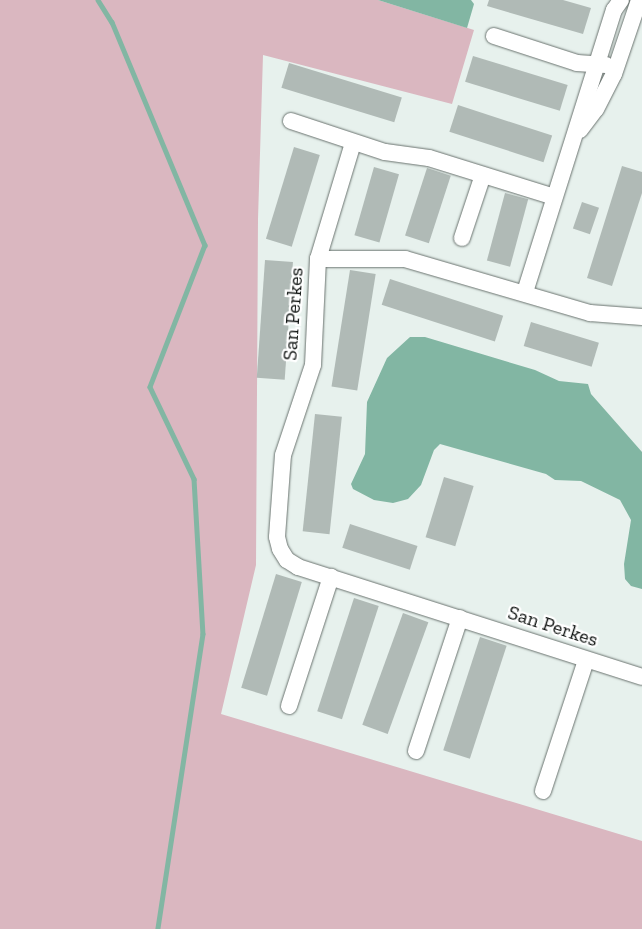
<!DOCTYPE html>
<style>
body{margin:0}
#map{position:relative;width:642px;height:929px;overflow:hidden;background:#e7f1ed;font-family:"Zilla Slab",serif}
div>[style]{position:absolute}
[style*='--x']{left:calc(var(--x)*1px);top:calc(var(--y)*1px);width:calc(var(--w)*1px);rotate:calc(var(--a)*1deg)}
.green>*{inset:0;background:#dab7c0}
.water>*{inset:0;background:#82b6a3}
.stream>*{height:4.5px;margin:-2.25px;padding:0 2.25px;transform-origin:2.25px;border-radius:2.25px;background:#82b6a3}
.building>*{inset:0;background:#b0bab6;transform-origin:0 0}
.roads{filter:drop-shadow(0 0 1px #6a736f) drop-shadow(0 0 1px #6a736f)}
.minor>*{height:16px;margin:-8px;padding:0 8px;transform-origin:8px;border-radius:8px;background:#fff}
span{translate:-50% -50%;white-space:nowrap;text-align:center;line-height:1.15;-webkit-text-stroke:4.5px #fff;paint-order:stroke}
.street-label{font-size:20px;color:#0e1210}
</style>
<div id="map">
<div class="green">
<i style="clip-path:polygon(0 0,378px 0,474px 30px,452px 104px,263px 55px,258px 219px,256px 565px,221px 714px,642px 841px,642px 929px,0 929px)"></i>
</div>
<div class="water">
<i style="clip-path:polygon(378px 0,471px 0,474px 4px,467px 28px)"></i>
<i style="clip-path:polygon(410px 337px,425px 337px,535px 370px,559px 381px,588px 384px,591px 394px,642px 452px,642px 589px,631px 586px,625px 579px,624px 564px,631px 520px,620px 500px,581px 481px,555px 480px,546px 474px,440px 444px,434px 450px,421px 485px,408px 499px,393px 503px,374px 500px,353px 489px,351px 484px,365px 454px,367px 402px,387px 358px)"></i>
</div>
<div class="stream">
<i style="--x:98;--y:0;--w:26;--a:58"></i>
<i style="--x:112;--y:22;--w:242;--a:67.4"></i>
<i style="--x:205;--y:245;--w:152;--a:111.2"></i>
<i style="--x:150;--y:387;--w:102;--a:64.4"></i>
<i style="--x:194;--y:479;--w:155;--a:86.7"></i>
<i style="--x:203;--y:634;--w:298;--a:98.7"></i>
</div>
<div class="building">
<i style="clip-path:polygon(489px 0,563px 0,591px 8px,583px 34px,487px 6px)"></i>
<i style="left:473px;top:56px;width:99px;height:27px;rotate:17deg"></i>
<i style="left:289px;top:63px;width:118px;height:26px;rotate:17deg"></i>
<i style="left:458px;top:105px;width:99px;height:28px;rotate:18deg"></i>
<i style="left:294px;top:147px;width:27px;height:96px;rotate:17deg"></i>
<i style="clip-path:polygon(622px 166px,642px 172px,642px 193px,612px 286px,587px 278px)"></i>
<i style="left:374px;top:167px;width:26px;height:71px;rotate:16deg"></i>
<i style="left:427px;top:168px;width:25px;height:71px;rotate:18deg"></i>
<i style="left:505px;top:193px;width:24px;height:70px;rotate:15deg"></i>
<i style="left:582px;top:202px;width:18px;height:28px;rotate:19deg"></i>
<i style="left:265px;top:260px;width:28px;height:118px;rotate:4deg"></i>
<i style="left:350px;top:270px;width:26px;height:118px;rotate:9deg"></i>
<i style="left:390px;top:279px;width:119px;height:27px;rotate:18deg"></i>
<i style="left:531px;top:322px;width:71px;height:25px;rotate:17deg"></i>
<i style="left:315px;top:414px;width:27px;height:118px;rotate:6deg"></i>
<i style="left:444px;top:477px;width:31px;height:63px;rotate:17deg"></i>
<i style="left:350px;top:524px;width:71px;height:25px;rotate:18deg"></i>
<i style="left:276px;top:574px;width:27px;height:119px;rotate:17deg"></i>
<i style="left:354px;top:598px;width:26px;height:119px;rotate:18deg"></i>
<i style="left:403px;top:613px;width:27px;height:119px;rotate:20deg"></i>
<i style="left:480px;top:637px;width:28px;height:119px;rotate:18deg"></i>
</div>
<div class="roads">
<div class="minor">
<i style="--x:494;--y:36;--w:87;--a:18"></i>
<i style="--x:577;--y:63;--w:29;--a:4"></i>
<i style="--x:291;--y:121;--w:99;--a:18.3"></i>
<i style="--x:385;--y:152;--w:44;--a:7.8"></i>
<i style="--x:429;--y:158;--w:131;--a:17.3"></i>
<i style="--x:580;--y:130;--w:26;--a:-53"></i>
<i style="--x:596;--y:109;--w:39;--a:-63"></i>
<i style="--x:614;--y:74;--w:78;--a:-71.3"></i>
<i style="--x:353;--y:143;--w:121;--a:106.8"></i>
<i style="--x:318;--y:259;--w:106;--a:92.7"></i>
<i style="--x:313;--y:365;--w:95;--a:108.4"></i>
<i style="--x:283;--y:455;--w:82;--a:94.2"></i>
<i style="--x:277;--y:537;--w:12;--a:76"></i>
<i style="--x:280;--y:549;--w:13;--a:58"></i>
<i style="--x:287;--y:560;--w:13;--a:32"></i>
<i style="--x:298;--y:567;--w:361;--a:17.7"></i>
<i style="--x:462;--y:238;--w:66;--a:-71.6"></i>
<i style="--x:318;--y:259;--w:87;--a:0"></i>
<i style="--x:405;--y:259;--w:193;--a:16.3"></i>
<i style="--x:590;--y:313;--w:52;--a:4.4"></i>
<i style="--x:525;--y:292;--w:296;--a:-72.5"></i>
<i style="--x:614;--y:10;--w:12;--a:-55"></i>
<i style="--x:289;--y:706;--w:136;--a:-72"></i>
<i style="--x:416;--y:751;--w:140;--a:-71.7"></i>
<i style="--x:543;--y:791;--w:138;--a:-71.8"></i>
</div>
</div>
<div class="street-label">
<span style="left:293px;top:314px;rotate:-86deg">San Perkes</span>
<span style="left:553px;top:626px;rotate:18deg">San Perkes</span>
</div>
</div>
